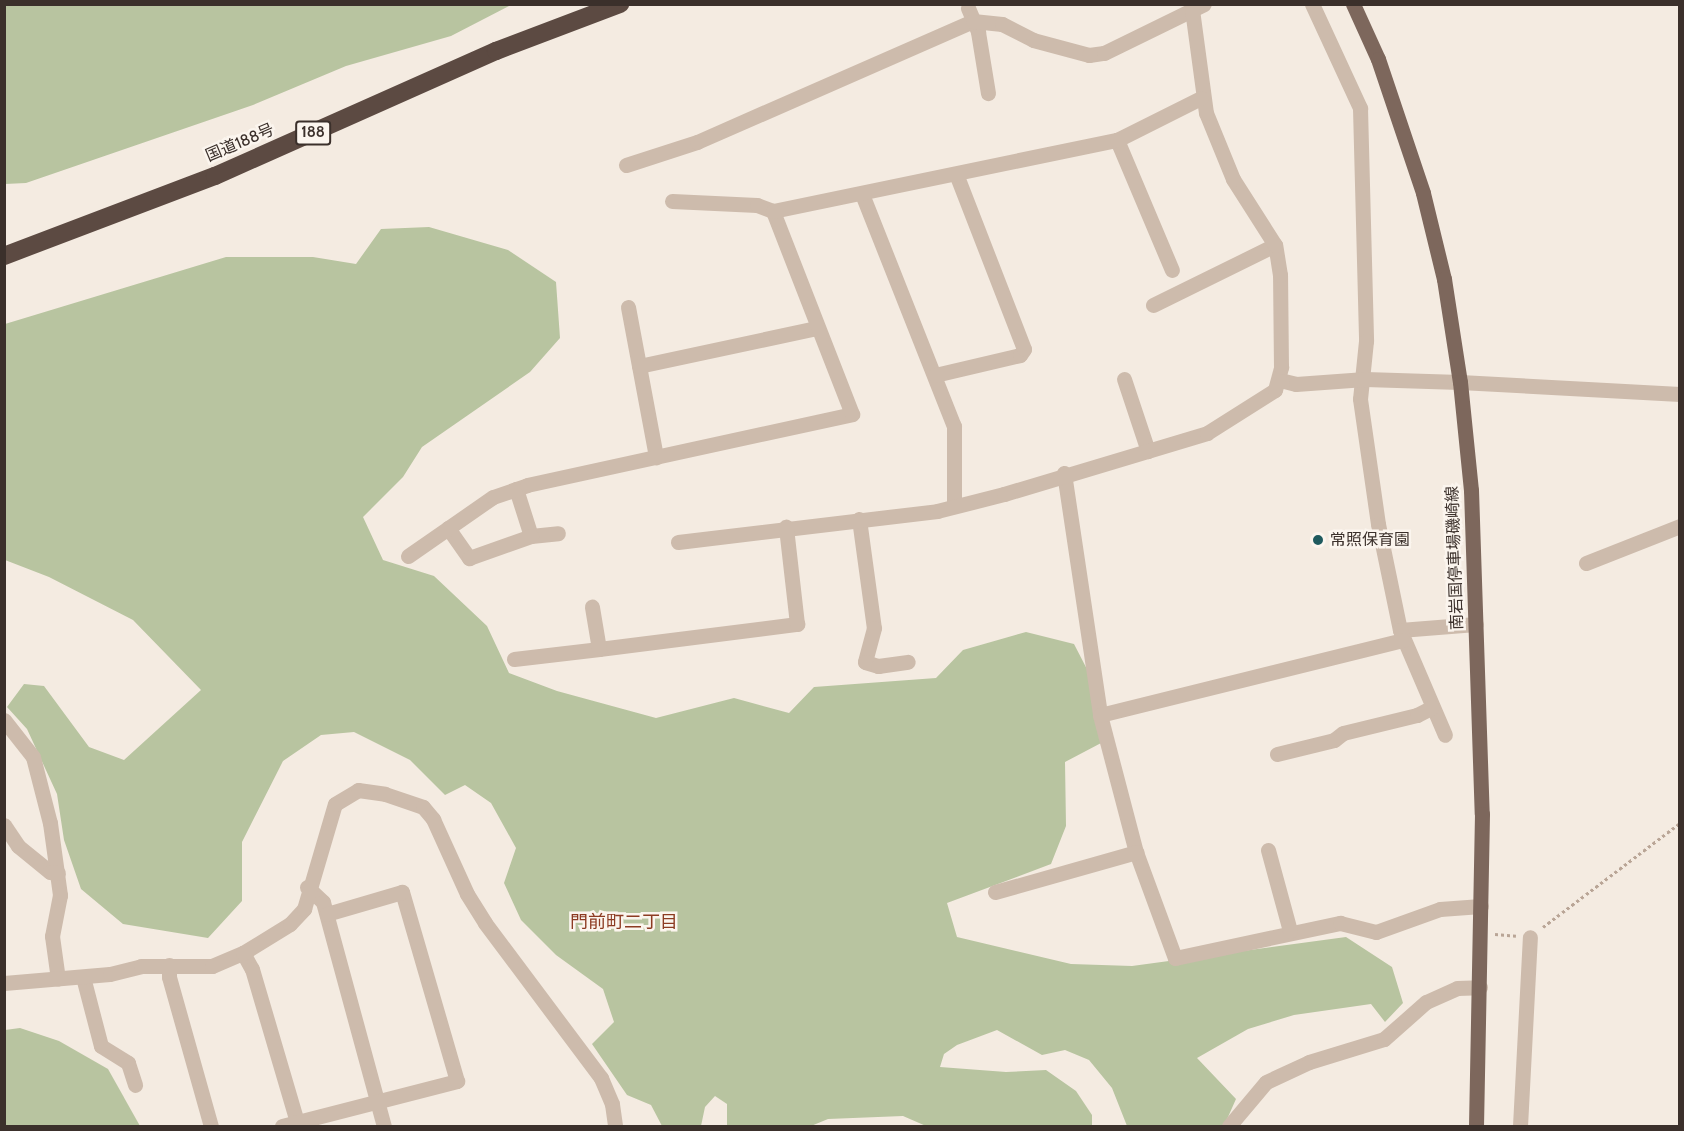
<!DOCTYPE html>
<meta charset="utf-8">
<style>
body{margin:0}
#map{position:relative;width:1684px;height:1131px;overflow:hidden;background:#f4ebe1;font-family:Cabin,"Noto Sans JP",sans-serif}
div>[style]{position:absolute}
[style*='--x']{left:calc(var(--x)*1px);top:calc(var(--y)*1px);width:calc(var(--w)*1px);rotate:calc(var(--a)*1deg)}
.green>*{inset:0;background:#b8c4a0}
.path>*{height:3px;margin-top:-1.5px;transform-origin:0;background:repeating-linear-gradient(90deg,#b9a596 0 3px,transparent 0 6px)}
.minor>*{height:15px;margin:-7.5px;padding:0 7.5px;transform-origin:7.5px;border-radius:7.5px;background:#cdbbac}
.major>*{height:15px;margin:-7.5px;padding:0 7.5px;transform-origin:7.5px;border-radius:7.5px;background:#7d675c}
.highway>*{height:18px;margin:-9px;padding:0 9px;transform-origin:9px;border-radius:9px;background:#5c4a42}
.dots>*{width:16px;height:16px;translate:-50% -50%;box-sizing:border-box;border:3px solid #fbf5ee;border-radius:50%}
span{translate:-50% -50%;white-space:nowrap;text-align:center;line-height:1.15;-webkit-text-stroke:5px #fbf5ee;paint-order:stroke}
.shield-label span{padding:2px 4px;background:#fbf5ee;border:2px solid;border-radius:4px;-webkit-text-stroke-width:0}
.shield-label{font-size:15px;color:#3b302b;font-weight:700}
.street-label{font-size:16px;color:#3b302b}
.poi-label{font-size:16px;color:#3b302b}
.left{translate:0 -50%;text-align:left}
.neighbourhood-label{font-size:18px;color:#8c3b22}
.frame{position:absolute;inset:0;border:6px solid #3b302b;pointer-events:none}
</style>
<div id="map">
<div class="green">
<i style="clip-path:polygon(4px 5px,5px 4px,511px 5px,451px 36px,346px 66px,253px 105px,26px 183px,5px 184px)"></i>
<i style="clip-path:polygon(429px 227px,508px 250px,556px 282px,560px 338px,530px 372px,422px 447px,403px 477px,363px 517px,383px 560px,434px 576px,487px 626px,509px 673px,557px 691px,656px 718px,734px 698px,789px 713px,814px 687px,936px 678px,963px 650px,1026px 632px,1074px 644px,1090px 675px,1103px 742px,1065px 762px,1066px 826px,1051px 864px,947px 903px,957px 937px,1071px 964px,1132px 966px,1346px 937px,1392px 967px,1403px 1003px,1385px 1022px,1371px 1004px,1294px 1015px,1248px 1029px,1197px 1058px,1236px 1099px,1224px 1126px,1127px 1126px,1112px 1088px,1089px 1060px,1065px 1050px,1042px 1055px,997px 1030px,957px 1045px,944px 1054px,940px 1067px,1006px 1072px,1046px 1070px,1076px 1091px,1092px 1115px,1092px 1126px,926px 1126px,903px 1116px,828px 1119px,811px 1126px,727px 1126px,727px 1104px,715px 1096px,705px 1107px,701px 1126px,662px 1126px,651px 1105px,627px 1095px,592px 1044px,614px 1022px,603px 989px,556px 955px,521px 920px,504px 883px,516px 848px,491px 803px,465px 785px,445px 795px,410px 760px,354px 732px,321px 735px,283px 761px,242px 842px,242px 901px,208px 938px,123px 924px,81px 889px,64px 840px,57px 794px,27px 729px,7px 707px,24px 684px,44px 686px,89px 747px,124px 760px,201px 690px,133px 620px,49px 577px,5px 560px,5px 324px,226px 257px,313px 257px,356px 264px,381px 229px)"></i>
<i style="clip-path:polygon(20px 1028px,59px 1041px,108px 1069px,140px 1126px,5px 1126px,5px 1030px)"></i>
</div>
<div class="path">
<i style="--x:1543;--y:927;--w:172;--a:-37.2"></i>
<i style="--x:1495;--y:934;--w:21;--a:5"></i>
</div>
<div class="minor">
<i style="--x:1312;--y:4;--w:115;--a:65.2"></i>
<i style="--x:1360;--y:108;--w:233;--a:88.5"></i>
<i style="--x:1366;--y:341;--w:58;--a:95.9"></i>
<i style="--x:1360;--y:399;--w:126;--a:81.8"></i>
<i style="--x:1378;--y:524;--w:108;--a:78.3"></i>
<i style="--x:1400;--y:630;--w:76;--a:-4.5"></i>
<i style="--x:968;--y:8;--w:26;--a:67"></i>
<i style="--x:978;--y:32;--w:62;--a:80.7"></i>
<i style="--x:1117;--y:140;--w:141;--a:67.1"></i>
<i style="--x:626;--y:165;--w:75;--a:-17.9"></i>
<i style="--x:697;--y:142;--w:301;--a:-23.7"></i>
<i style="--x:973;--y:21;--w:29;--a:6"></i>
<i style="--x:1002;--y:24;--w:35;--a:27"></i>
<i style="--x:1033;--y:40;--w:58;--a:15"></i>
<i style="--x:1089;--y:55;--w:15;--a:-8"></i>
<i style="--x:1104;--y:53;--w:111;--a:-26.1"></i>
<i style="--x:862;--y:194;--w:250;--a:68.4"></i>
<i style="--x:954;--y:426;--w:80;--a:90"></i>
<i style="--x:672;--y:201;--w:85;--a:2.7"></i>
<i style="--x:757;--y:205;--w:17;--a:21"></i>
<i style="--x:1153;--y:305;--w:136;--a:-26.2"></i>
<i style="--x:628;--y:307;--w:153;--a:79.4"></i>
<i style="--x:639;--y:366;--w:182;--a:-12.1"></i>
<i style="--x:935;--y:375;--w:87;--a:-13.2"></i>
<i style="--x:1020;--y:355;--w:7;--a:-56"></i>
<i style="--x:1024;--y:349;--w:188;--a:-111.2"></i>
<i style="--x:1124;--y:379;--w:76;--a:71.6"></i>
<i style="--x:1280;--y:380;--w:16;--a:14"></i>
<i style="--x:1296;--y:384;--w:69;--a:-4.1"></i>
<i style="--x:1365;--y:379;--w:95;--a:1.8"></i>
<i style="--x:1460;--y:382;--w:220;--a:3.1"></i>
<i style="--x:1064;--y:473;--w:245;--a:81.5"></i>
<i style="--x:1100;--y:715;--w:142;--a:75.3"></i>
<i style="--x:1136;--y:852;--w:113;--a:69.8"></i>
<i style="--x:1175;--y:958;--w:169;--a:-12"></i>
<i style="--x:1340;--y:923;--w:37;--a:14"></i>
<i style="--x:1376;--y:932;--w:68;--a:-19.8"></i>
<i style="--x:1440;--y:909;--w:41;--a:-4.2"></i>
<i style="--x:516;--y:489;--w:49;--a:72.3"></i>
<i style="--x:531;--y:536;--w:27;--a:-6"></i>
<i style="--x:859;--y:519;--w:110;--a:82.2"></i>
<i style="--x:874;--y:628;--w:35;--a:105"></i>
<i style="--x:865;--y:662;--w:14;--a:17"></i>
<i style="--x:878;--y:666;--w:30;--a:-8"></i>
<i style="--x:448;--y:528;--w:37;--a:55"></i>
<i style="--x:469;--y:558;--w:66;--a:-19.5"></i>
<i style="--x:678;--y:542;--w:261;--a:-6.8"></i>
<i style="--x:937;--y:511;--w:69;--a:-14.2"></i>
<i style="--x:1004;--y:494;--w:212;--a:-16.7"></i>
<i style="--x:1207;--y:433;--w:80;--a:-32.3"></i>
<i style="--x:1275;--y:390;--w:24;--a:-75"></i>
<i style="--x:1281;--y:367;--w:92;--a:-90.6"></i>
<i style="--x:1280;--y:275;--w:30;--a:-99"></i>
<i style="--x:1275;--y:245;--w:78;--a:-122.5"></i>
<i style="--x:1233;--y:179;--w:71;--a:-112.2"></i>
<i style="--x:1206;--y:113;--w:104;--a:-97.7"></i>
<i style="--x:408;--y:556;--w:103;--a:-34.8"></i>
<i style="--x:493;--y:497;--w:36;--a:-19"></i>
<i style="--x:527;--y:485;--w:333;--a:-12.3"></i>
<i style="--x:852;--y:414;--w:218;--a:-111.3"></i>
<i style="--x:773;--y:211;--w:351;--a:-11.7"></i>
<i style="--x:1117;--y:140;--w:94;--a:-26.6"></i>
<i style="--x:1586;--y:563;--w:101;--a:-21.5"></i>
<i style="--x:1400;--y:630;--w:114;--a:66.8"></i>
<i style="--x:599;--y:649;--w:200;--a:-7.2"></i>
<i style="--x:797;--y:624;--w:98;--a:-96.5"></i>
<i style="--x:514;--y:659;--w:86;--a:-6.7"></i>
<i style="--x:599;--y:649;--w:43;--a:-99.5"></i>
<i style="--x:1100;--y:715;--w:312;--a:-13.9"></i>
<i style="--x:4;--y:720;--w:47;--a:51.9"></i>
<i style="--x:33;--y:757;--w:68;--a:75.6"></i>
<i style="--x:50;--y:823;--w:73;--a:82.1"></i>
<i style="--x:60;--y:895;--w:42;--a:101"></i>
<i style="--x:52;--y:936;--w:43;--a:82.1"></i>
<i style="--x:1277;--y:754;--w:59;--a:-13.8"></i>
<i style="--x:1334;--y:740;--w:11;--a:-38"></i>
<i style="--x:1343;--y:733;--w:76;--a:-13.7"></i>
<i style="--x:1417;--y:715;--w:16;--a:-27"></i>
<i style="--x:4;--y:825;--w:25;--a:56"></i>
<i style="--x:18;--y:846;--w:41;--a:39.1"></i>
<i style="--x:50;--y:872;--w:8;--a:7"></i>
<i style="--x:1268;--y:850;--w:84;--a:74.8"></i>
<i style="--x:307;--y:887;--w:22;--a:43"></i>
<i style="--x:323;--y:902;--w:232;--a:74.8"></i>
<i style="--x:995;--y:892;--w:147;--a:-15.8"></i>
<i style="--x:243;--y:953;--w:18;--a:61"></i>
<i style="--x:252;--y:969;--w:159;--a:73.6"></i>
<i style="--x:169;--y:965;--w:12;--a:90"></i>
<i style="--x:169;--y:977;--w:155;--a:74.3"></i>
<i style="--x:83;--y:977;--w:71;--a:75.4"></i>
<i style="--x:101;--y:1046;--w:32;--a:32"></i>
<i style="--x:128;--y:1063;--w:23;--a:72"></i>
<i style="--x:4;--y:983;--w:106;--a:-4.9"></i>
<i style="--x:110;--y:974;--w:32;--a:-14"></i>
<i style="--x:141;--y:966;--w:71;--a:0"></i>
<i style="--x:212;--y:966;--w:34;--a:-23"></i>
<i style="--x:243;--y:953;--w:55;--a:-31.7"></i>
<i style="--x:290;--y:924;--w:21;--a:-47"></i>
<i style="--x:304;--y:909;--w:109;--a:-73.6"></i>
<i style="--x:335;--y:804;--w:27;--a:-31"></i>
<i style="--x:358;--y:790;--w:27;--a:8"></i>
<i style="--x:385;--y:794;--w:40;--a:18.9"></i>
<i style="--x:423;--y:807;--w:16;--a:50"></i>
<i style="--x:433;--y:819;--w:82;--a:65.6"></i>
<i style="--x:467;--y:894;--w:34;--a:58"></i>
<i style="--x:485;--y:923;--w:194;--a:53.2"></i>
<i style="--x:601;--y:1078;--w:28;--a:67"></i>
<i style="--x:612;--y:1104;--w:22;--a:82"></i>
<i style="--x:282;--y:1126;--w:181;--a:-14.4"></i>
<i style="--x:457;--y:1081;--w:197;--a:-106.2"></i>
<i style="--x:402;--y:892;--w:78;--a:163.7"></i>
<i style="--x:1229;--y:1126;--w:57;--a:-49.9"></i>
<i style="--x:1266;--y:1082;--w:47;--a:-24.9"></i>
<i style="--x:1309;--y:1062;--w:78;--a:-17"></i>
<i style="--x:1384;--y:1039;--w:56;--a:-41.4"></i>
<i style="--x:1426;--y:1002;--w:34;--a:-24"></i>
<i style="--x:1457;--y:988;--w:23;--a:-2"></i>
<i style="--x:1520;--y:1126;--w:189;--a:-87"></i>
</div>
<div class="major">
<i style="--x:1353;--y:4;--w:60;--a:65.6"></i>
<i style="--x:1378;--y:59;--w:141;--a:71.4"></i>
<i style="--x:1423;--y:193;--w:89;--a:76.3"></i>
<i style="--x:1444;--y:279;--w:104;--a:81.2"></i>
<i style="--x:1460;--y:382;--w:109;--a:84.2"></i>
<i style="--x:1471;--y:490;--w:324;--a:88.1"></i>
<i style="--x:1482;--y:814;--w:312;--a:91.1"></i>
</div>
<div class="highway">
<i style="--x:4;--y:256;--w:226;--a:-20.8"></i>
<i style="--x:215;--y:176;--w:308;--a:-24"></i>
<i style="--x:496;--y:51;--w:133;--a:-20.8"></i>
</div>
<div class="dots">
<i style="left:1318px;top:540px;background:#1f5a5e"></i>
</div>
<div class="shield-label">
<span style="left:313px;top:133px">188</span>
</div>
<div class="street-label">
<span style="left:240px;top:143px;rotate:-23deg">国道188号</span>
<span style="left:1455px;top:558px;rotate:-92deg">南岩国停車場磯崎線</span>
</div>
<div class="poi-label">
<span class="left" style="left:1330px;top:540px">常照保育園</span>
</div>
<div class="neighbourhood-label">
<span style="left:624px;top:922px">門前町二丁目</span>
</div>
<div class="frame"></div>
</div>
